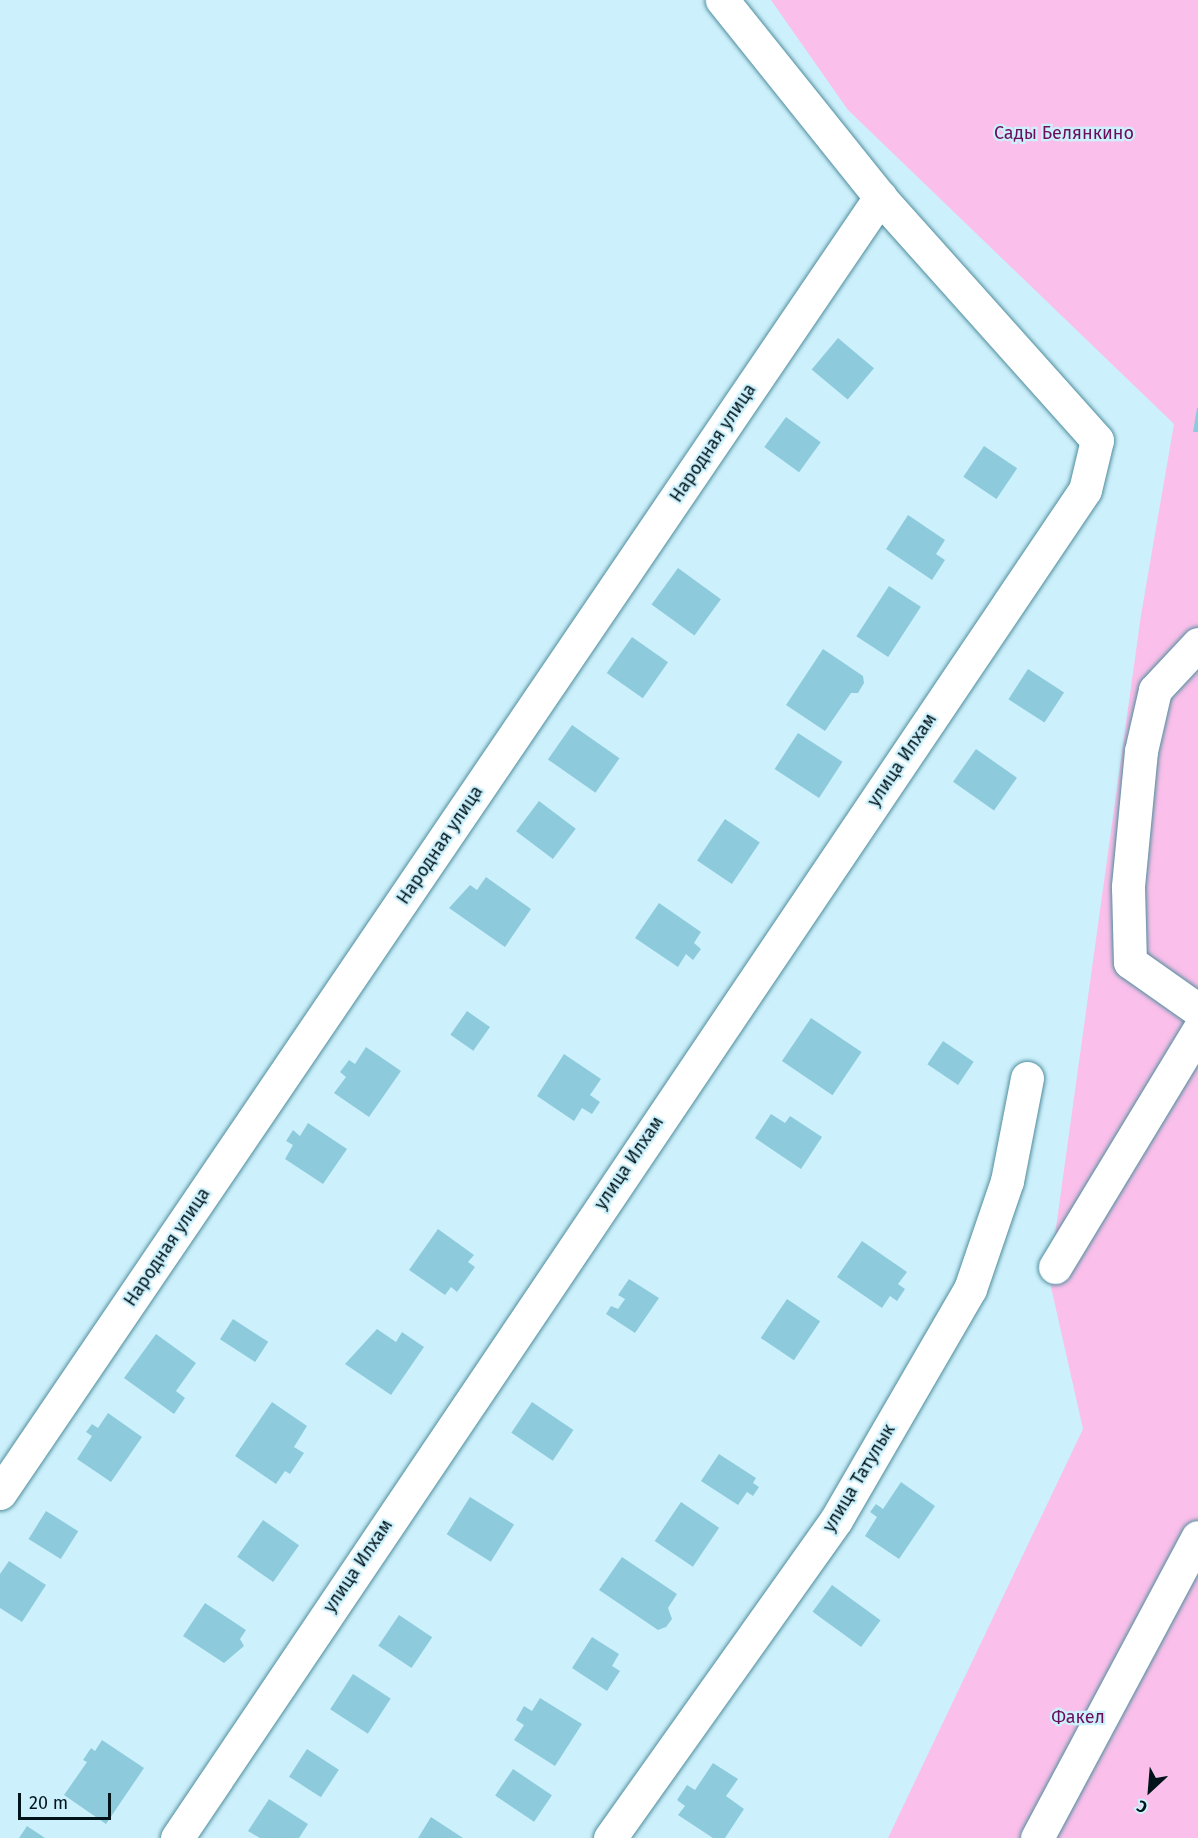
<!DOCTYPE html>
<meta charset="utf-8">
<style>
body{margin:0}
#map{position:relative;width:1198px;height:1838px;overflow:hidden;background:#cdf1fc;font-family:"Fira Sans",sans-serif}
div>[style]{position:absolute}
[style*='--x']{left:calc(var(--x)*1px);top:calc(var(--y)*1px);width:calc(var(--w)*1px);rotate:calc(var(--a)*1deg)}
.green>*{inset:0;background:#fabfea}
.building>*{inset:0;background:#8dcbdc;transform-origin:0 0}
.roads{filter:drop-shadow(0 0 2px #508d9d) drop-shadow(0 0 2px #508d9d)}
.minor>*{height:33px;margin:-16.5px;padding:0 16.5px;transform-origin:16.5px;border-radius:16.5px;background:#fff}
span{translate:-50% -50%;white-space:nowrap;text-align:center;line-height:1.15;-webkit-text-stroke:4.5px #cdf1fc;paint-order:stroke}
.park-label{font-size:18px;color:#6c0d5c}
.street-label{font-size:18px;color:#00141a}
.north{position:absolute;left:1120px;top:1760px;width:60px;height:60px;-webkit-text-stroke:4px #cdf1fc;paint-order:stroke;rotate:206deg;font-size:16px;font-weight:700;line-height:24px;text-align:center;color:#00141a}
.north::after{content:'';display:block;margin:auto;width:21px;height:27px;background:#00141a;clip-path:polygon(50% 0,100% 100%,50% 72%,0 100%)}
.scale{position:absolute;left:18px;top:1793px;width:93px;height:27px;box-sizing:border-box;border:3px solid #00141a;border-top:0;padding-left:8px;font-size:18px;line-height:21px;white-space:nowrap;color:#00141a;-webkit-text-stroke:4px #cdf1fc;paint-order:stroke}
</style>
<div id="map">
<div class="green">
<i style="clip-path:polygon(771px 0,1198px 0,1198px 1838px,888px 1838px,1083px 1429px,1049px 1278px,1141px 615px,1174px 424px,848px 110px)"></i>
</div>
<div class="building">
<i style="left:838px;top:338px;width:47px;height:41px;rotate:40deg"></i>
<i style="clip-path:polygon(1197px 408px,1198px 408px,1198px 432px,1193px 432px)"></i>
<i style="left:786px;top:417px;width:43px;height:37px;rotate:36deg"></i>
<i style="left:984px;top:446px;width:40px;height:37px;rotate:34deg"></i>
<i style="clip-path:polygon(908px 515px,945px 540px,936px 554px,945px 560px,932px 580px,886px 549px)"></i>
<i style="left:678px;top:568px;width:53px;height:45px;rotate:36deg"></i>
<i style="left:889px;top:586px;width:38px;height:60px;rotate:33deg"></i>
<i style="left:632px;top:637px;width:44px;height:44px;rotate:35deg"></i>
<i style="clip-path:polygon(823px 649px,863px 676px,864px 683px,858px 693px,851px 693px,825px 731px,786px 705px)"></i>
<i style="left:1028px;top:669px;width:43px;height:36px;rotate:33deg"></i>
<i style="left:572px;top:725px;width:58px;height:42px;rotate:35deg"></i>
<i style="left:798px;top:733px;width:53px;height:43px;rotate:33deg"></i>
<i style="left:976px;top:749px;width:50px;height:40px;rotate:35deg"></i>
<i style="left:539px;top:801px;width:46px;height:38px;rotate:37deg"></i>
<i style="left:725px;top:819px;width:42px;height:50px;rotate:34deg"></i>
<i style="clip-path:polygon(486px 877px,531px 909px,505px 947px,449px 908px,470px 885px,477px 890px)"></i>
<i style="clip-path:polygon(659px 903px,701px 932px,694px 943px,701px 949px,693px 960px,686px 954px,678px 967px,635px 938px)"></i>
<i style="left:467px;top:1011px;width:28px;height:29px;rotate:35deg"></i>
<i style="left:811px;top:1018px;width:61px;height:52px;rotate:34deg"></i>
<i style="left:943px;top:1041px;width:37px;height:28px;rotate:34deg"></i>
<i style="clip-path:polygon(366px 1047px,401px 1071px,369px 1117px,334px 1093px,346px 1077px,340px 1072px,349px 1060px,355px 1064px)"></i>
<i style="clip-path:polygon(564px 1054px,601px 1079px,590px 1095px,600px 1102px,592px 1114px,582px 1108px,574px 1121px,537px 1096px)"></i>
<i style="clip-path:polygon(771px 1114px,785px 1123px,790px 1116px,822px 1137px,801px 1169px,755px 1138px)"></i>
<i style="clip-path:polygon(308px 1123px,347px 1149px,323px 1184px,285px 1159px,293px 1145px,286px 1141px,293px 1130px,300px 1136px)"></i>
<i style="clip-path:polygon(438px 1229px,474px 1255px,468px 1262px,475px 1267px,457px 1292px,451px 1287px,445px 1295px,409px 1270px)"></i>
<i style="clip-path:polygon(862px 1241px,907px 1272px,898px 1284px,905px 1289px,897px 1301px,890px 1296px,882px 1308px,837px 1277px)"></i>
<i style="clip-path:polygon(629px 1279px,659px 1298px,635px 1333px,606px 1314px,611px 1306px,618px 1309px,625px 1299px,618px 1295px)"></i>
<i style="left:787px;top:1299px;width:40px;height:47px;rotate:34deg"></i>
<i style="left:233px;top:1319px;width:42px;height:24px;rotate:33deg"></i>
<i style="clip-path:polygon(377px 1329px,396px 1342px,402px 1332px,424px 1347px,391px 1395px,345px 1364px)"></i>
<i style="clip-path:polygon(156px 1334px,196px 1363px,176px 1391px,185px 1398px,174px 1414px,124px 1378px)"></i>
<i style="clip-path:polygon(272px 1402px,307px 1426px,294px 1447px,304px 1453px,290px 1474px,285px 1471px,276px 1484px,235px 1456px)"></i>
<i style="left:532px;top:1402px;width:50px;height:37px;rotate:34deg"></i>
<i style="clip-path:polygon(108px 1413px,142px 1437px,111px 1482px,77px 1459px,92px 1436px,86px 1432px,92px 1424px,98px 1428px)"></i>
<i style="clip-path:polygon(719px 1454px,756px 1478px,753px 1483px,759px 1487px,753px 1496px,747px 1492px,738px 1505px,701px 1481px)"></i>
<i style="clip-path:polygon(901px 1482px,935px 1506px,899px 1559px,865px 1536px,877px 1517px,870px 1512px,876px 1504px,883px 1509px)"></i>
<i style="left:470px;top:1497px;width:52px;height:44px;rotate:32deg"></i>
<i style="left:681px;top:1502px;width:46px;height:47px;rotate:34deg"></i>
<i style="left:46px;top:1511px;width:38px;height:33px;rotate:32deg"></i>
<i style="left:263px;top:1520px;width:44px;height:45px;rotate:35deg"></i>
<i style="clip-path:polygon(622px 1557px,677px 1594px,668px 1608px,672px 1619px,666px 1627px,658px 1630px,599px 1590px)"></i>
<i style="clip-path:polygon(9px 1561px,46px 1585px,22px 1622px,0 1608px,0 1574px)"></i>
<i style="left:832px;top:1585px;width:60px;height:33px;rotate:36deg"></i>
<i style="clip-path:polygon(205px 1603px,246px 1630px,240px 1639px,244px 1646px,224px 1663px,183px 1636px)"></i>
<i style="left:399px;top:1615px;width:40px;height:37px;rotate:34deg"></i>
<i style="clip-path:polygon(592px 1637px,619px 1654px,612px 1666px,620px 1671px,607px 1691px,572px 1668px)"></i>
<i style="left:353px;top:1674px;width:45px;height:42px;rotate:33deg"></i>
<i style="clip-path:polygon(540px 1698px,582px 1724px,555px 1766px,514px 1740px,524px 1725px,516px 1720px,524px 1706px,532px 1711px)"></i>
<i style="clip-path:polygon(102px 1740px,144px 1768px,106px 1824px,64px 1795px,87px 1762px,83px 1760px,91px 1748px,95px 1751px)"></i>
<i style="left:307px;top:1749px;width:38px;height:33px;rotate:33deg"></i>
<i style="clip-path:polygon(713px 1763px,738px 1779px,726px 1796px,744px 1809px,725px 1838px,713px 1838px,678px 1815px,685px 1806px,677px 1800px,687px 1785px,695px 1790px)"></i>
<i style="left:513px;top:1769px;width:47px;height:32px;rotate:34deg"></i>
<i style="clip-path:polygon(269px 1799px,308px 1824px,299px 1838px,260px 1838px,248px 1831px)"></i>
<i style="clip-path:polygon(431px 1817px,463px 1838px,418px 1838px)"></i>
<i style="clip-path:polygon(27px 1826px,45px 1838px,19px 1838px)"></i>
</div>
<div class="roads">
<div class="minor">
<i style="--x:1198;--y:644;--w:63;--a:133.1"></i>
<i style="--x:1155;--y:690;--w:63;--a:102.9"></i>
<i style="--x:1141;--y:751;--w:137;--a:95.5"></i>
<i style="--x:1128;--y:887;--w:75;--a:88.5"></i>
<i style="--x:1130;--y:962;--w:83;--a:35.2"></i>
<i style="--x:1055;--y:1267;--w:276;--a:-58.8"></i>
<i style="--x:0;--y:1493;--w:1567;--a:-55.82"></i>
<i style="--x:177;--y:1838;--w:1625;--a:-56.04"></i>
<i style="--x:1085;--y:490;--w:51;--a:-76.5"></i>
<i style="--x:1097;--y:440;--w:326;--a:-131.8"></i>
<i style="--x:880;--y:197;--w:253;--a:-128.7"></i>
<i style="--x:610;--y:1838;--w:390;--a:-54.6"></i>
<i style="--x:836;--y:1520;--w:267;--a:-59.9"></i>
<i style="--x:970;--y:1289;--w:114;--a:-71.1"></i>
<i style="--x:1007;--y:1181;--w:105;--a:-79"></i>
<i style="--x:1037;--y:1838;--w:341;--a:-61.9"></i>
</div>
</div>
<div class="park-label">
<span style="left:1064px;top:133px">Сады Белянкино</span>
<span style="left:1078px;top:1717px">Факел</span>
</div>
<div class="street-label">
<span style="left:713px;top:443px;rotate:-56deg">Народная улица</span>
<span style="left:902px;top:760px;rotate:-56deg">улица Илхам</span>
<span style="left:440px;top:845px;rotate:-56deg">Народная улица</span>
<span style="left:629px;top:1163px;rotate:-56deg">улица Илхам</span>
<span style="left:167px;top:1247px;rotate:-56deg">Народная улица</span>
<span style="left:859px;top:1478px;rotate:-59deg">улица Татулык</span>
<span style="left:358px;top:1566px;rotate:-56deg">улица Илхам</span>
</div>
<div class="north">С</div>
<div class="scale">20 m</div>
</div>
